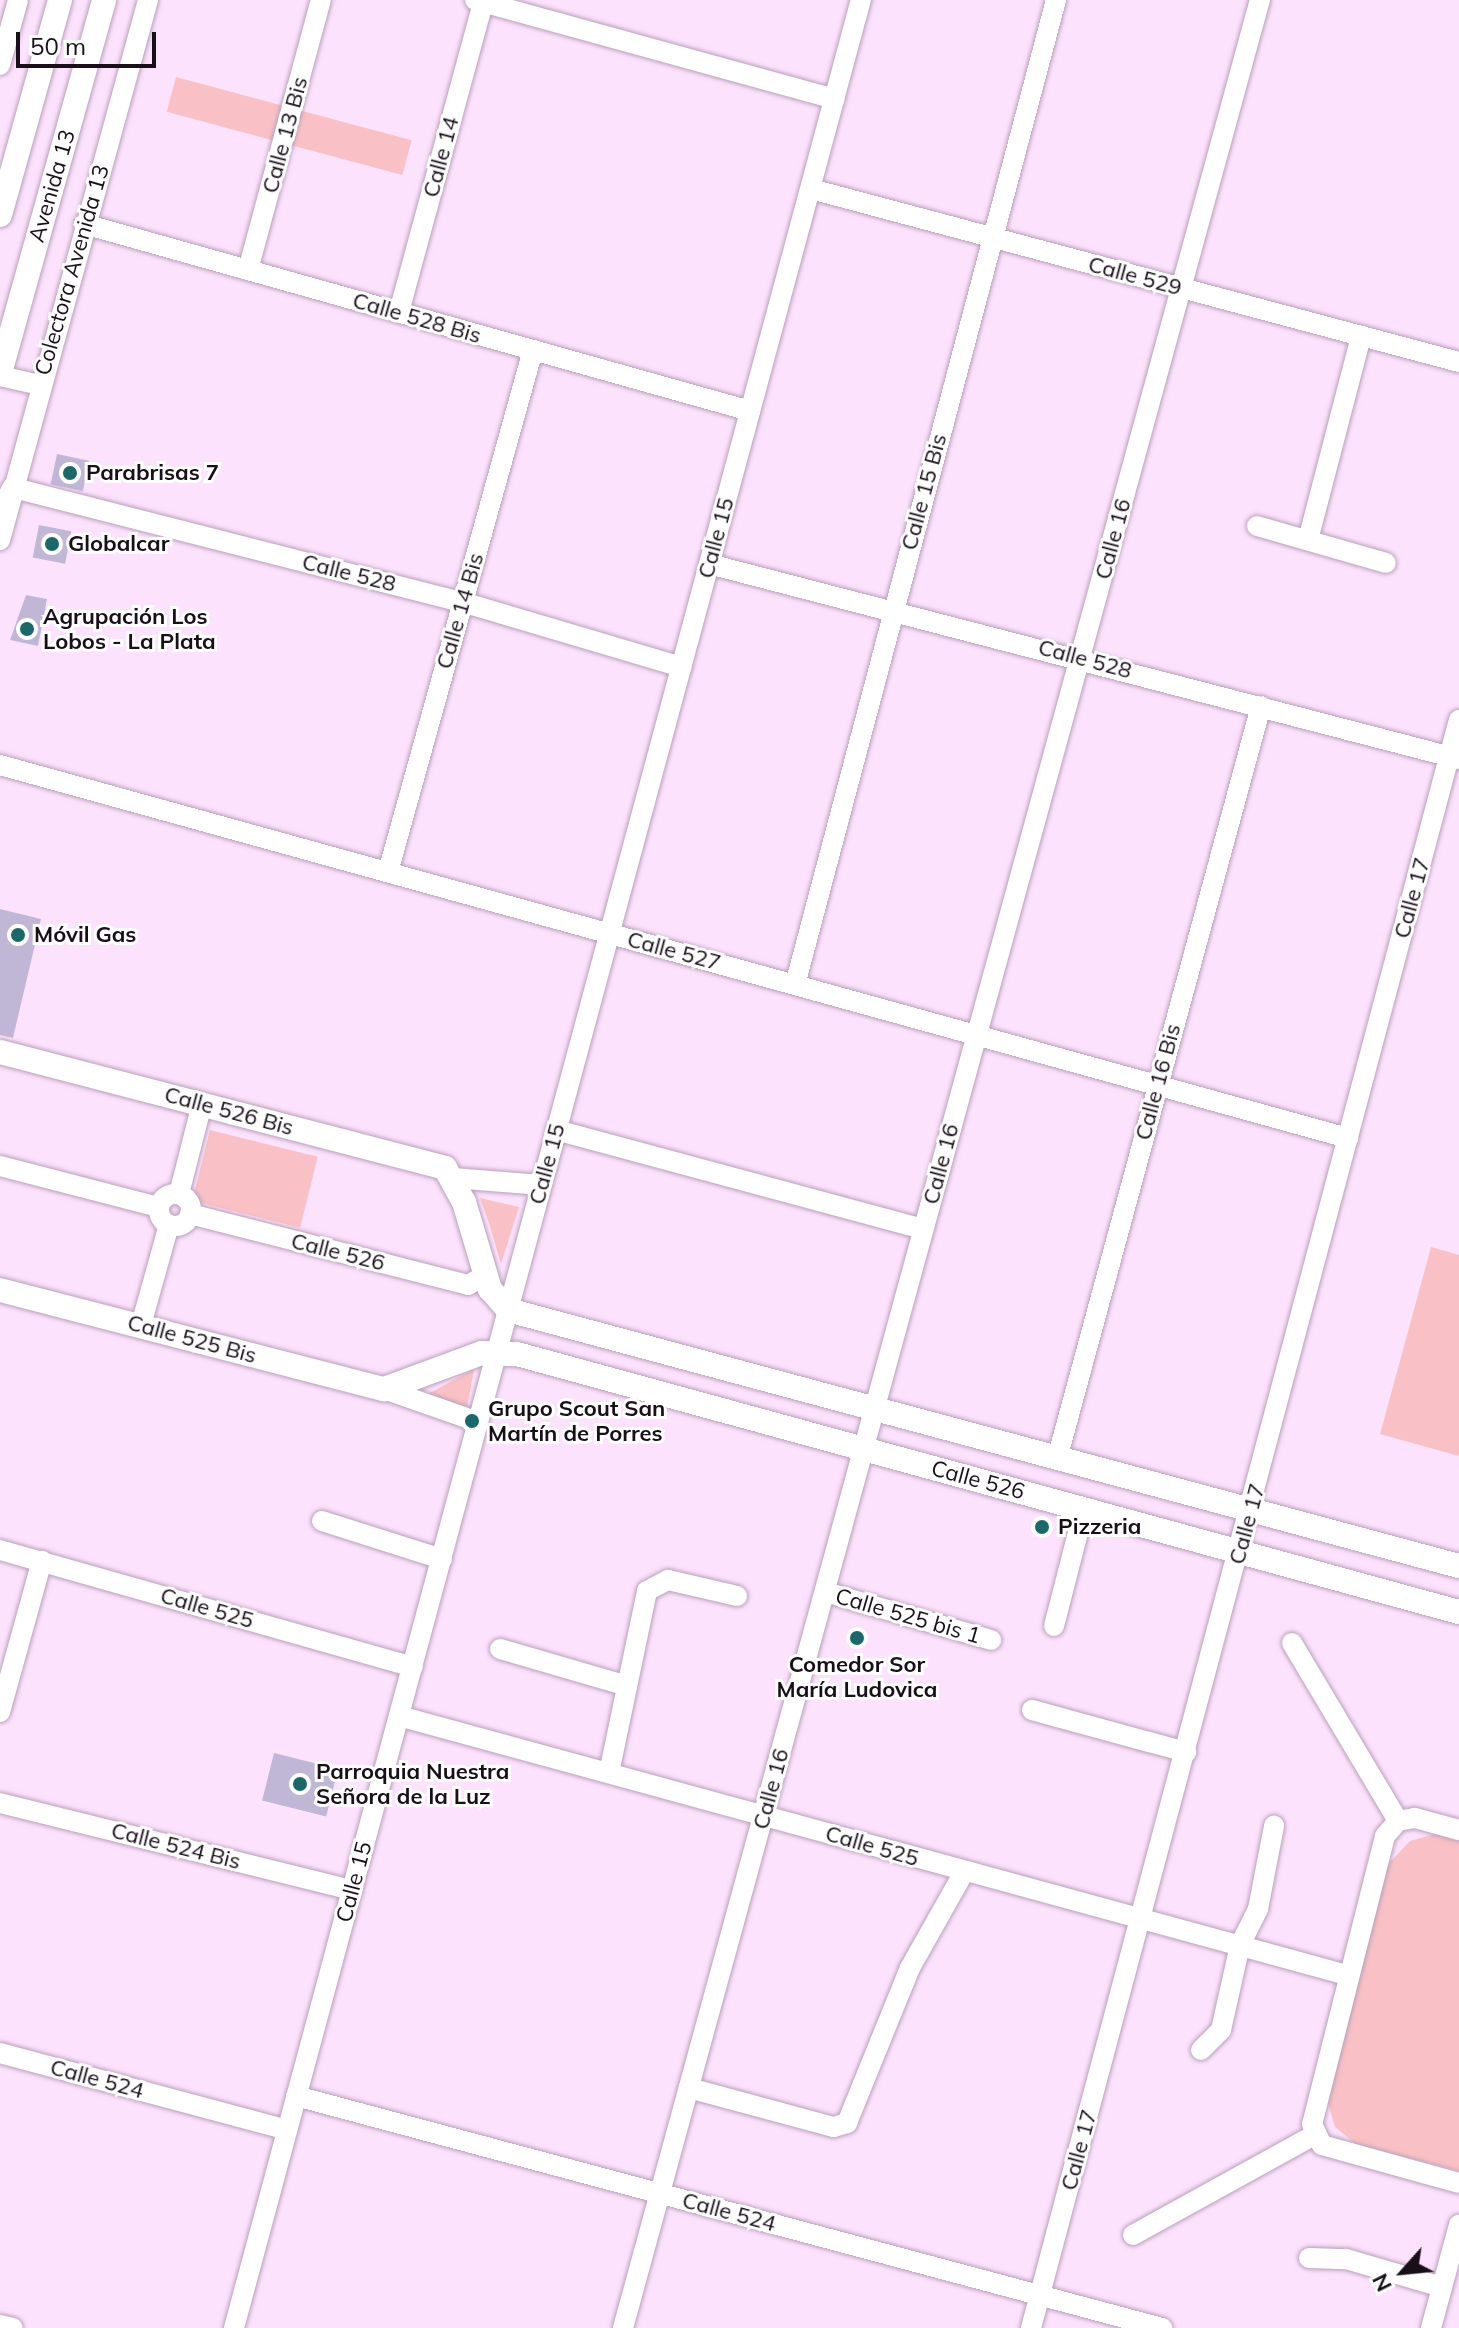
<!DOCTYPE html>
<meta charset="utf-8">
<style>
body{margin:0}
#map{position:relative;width:1459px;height:2328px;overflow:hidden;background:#fde2fe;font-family:Mulish,sans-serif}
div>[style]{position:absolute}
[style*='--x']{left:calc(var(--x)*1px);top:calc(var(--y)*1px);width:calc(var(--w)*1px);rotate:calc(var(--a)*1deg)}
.green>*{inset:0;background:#f9c1c5;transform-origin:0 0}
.building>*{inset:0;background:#c0b7d7;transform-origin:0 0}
.roads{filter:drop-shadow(0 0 2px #b9a0ba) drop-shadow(0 0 2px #b9a0ba)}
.minor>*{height:20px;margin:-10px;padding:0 10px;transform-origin:10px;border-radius:10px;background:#fff}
.minor>.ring{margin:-10px;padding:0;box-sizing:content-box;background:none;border:20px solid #fff;border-radius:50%}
.major>*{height:24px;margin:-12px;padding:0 12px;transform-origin:12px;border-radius:12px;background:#fff}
.dots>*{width:22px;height:22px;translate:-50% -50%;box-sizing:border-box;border:4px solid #fff;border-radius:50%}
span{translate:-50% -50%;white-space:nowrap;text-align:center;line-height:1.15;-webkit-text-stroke:6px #fff;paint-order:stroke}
.street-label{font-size:22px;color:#180f19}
.poi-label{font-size:22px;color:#180f19;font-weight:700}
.left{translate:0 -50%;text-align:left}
.north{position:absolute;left:1363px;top:2232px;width:80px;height:80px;-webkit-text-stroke:6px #fff;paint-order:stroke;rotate:243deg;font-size:22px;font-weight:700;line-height:32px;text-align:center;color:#180f19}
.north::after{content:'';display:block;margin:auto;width:28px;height:36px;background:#180f19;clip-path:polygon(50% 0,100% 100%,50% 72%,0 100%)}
.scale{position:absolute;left:16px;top:32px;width:140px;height:36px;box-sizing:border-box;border:4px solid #180f19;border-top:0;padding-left:10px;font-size:24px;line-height:28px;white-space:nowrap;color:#180f19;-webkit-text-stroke:6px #fff;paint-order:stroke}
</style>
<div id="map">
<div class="green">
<i style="left:176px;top:77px;width:244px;height:36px;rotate:15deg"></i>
<i style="left:210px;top:1130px;width:111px;height:73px;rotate:14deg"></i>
<i style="clip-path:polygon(480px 1198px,519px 1207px,501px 1264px,489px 1223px)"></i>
<i style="clip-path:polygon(1431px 1247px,1459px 1255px,1459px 1456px,1380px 1434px)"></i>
<i style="clip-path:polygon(474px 1369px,467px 1408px,428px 1394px)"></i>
<i style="clip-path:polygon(1435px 1834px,1459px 1841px,1459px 2171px,1357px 2145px,1335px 2127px,1327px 2099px,1389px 1863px,1410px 1841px)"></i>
</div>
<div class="building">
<i style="left:57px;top:454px;width:33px;height:31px;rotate:12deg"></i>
<i style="left:39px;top:525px;width:33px;height:33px;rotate:11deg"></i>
<i style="clip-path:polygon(26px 595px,47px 599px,38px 646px,10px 640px)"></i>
<i style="clip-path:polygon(0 909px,41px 919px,13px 1038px,0 1035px)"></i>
<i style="left:274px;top:1753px;width:66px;height:49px;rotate:14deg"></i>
</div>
<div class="roads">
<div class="minor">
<i style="--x:475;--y:0;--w:373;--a:15.4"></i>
<i style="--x:0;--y:65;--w:67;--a:-74.5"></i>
<i style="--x:811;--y:189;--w:671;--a:14.95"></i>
<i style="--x:84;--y:224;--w:692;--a:15.68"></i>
<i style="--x:248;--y:270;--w:280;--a:-74.9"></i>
<i style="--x:399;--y:312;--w:321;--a:-74.8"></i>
<i style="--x:0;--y:376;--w:41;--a:12.7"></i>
<i style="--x:14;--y:488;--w:462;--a:14.3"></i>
<i style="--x:462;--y:602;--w:229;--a:16.5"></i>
<i style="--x:1257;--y:526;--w:134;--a:16"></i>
<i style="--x:0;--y:540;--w:560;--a:-74.67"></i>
<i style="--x:1308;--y:540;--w:211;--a:-75.4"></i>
<i style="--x:709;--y:564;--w:775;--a:14.57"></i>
<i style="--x:0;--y:765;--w:1399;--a:15.47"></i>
<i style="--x:388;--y:872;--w:542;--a:-74.48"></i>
<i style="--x:795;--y:985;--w:1019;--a:-75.16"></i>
<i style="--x:556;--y:1130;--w:380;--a:15.1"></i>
<i style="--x:0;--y:1166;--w:164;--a:14.5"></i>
<i style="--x:453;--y:1178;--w:89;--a:4.5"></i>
<i style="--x:179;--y:1194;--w:93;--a:-75.7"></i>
<i class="ring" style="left:159px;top:1194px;width:12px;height:12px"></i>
<i style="--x:190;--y:1214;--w:287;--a:14.3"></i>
<i style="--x:468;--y:1285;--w:18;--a:-29"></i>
<i style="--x:141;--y:1325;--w:104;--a:-74.4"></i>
<i style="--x:384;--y:1389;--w:100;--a:19.3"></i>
<i style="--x:1057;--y:1459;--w:780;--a:-74.84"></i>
<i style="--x:322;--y:1521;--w:126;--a:17.6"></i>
<i style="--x:0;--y:1550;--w:429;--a:15.8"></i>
<i style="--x:825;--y:1592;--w:173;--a:16.1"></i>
<i style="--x:1054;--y:1626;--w:121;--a:-75.6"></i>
<i style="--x:1292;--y:1643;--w:207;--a:59.2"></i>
<i style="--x:500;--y:1649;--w:132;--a:16.2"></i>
<i style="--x:1032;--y:1710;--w:160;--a:15.3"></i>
<i style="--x:0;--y:1712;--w:157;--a:-74.5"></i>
<i style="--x:399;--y:1716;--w:983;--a:15.28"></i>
<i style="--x:609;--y:1773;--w:186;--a:-78.2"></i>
<i style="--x:647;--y:1591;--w:24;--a:-28"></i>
<i style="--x:668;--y:1580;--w:71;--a:13.1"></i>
<i style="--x:0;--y:1803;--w:363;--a:13.9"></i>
<i style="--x:1459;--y:1830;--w:46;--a:-164.7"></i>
<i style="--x:1415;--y:1818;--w:17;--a:170"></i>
<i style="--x:1398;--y:1821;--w:20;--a:131"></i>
<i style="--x:1385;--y:1836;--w:297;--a:104.2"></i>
<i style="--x:1312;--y:2124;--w:23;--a:65"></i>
<i style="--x:1322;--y:2145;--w:142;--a:15.5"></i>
<i style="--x:1201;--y:2050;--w:28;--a:-45"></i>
<i style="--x:1221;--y:2030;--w:87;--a:-77.4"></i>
<i style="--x:1240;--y:1945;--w:40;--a:-63.4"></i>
<i style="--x:1258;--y:1909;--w:85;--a:-79.1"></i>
<i style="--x:0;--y:2053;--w:297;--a:15"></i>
<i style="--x:689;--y:2088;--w:150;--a:15.1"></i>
<i style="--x:834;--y:2127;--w:14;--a:-17"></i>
<i style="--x:847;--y:2123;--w:167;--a:-67.9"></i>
<i style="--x:910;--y:1968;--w:110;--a:-60.6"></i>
<i style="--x:296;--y:2096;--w:897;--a:15"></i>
<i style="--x:1133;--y:2235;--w:205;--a:-28.9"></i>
<i style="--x:1309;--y:2258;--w:37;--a:2"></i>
<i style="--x:1346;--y:2259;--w:100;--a:16.3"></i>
<i style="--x:0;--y:2325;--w:13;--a:13"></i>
<i style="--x:234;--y:2328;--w:2411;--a:-74.93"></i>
<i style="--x:623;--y:2328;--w:2414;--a:-74.7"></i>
<i style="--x:1031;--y:2328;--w:1664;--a:-75.1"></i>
<i style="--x:1431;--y:2328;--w:107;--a:-74.8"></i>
</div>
<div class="major">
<i style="--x:0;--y:215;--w:223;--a:-74.4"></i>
<i style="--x:0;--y:373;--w:387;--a:-74.4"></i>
<i style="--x:0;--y:516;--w:31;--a:-63"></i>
<i style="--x:0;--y:1052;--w:460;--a:14.6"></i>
<i style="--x:445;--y:1168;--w:39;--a:61"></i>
<i style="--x:464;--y:1202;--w:91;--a:73.4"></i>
<i style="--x:490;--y:1289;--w:28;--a:49"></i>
<i style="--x:508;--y:1310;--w:985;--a:15.07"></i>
<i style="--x:0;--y:1290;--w:397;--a:14.5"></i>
<i style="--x:384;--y:1389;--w:104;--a:-20.2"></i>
<i style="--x:482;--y:1353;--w:35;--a:2"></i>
<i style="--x:517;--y:1354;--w:977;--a:15.32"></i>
</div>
</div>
<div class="dots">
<i style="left:70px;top:473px;background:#1b686b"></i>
<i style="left:52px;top:544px;background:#1b686b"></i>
<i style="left:27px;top:629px;background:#1b686b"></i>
<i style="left:18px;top:935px;background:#1b686b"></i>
<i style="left:472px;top:1421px;background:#1b686b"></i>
<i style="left:1042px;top:1527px;background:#1b686b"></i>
<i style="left:857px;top:1638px;background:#1b686b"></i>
<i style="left:300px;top:1784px;background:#1b686b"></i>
</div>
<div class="street-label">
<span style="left:285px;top:135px;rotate:-75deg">Calle 13 Bis</span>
<span style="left:441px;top:157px;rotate:-75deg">Calle 14</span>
<span style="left:52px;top:186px;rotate:-74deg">Avenida 13</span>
<span style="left:72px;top:270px;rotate:-74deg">Colectora Avenida 13</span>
<span style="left:1135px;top:276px;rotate:15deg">Calle 529</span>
<span style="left:417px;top:318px;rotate:16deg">Calle 528 Bis</span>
<span style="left:924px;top:492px;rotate:-75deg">Calle 15 Bis</span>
<span style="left:716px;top:538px;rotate:-75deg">Calle 15</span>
<span style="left:1113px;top:539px;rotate:-75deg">Calle 16</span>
<span style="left:349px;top:573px;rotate:14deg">Calle 528</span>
<span style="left:460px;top:611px;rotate:-74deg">Calle 14 Bis</span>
<span style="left:1085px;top:659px;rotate:15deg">Calle 528</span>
<span style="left:1412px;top:898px;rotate:-75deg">Calle 17</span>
<span style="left:674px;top:951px;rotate:15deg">Calle 527</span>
<span style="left:1158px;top:1082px;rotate:-75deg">Calle 16 Bis</span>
<span style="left:229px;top:1111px;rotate:15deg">Calle 526 Bis</span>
<span style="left:547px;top:1164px;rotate:-75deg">Calle 15</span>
<span style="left:941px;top:1164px;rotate:-75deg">Calle 16</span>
<span style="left:338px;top:1252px;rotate:14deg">Calle 526</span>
<span style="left:192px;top:1339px;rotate:15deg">Calle 525 Bis</span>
<span style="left:978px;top:1480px;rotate:15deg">Calle 526</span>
<span style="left:1247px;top:1524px;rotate:-75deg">Calle 17</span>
<span style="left:207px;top:1608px;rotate:16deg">Calle 525</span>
<span style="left:908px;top:1616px;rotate:16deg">Calle 525 bis 1</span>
<span style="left:771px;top:1789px;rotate:-75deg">Calle 16</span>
<span style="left:176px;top:1846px;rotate:14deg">Calle 524 Bis</span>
<span style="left:872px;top:1846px;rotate:16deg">Calle 525</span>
<span style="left:354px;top:1882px;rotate:-75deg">Calle 15</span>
<span style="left:97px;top:2079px;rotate:15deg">Calle 524</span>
<span style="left:1079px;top:2150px;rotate:-75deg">Calle 17</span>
<span style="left:729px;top:2212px;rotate:15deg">Calle 524</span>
</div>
<div class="poi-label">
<span class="left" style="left:86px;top:473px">Parabrisas 7</span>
<span class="left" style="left:68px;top:544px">Globalcar</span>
<span class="left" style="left:43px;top:629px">Agrupación Los<br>Lobos - La Plata</span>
<span class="left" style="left:34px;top:935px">Móvil Gas</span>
<span class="left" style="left:488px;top:1421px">Grupo Scout San<br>Martín de Porres</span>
<span class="left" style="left:1058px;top:1527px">Pizzeria</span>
<span style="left:857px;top:1677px">Comedor Sor<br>María Ludovica</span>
<span class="left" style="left:316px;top:1784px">Parroquia Nuestra<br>Señora de la Luz</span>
</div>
<div class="north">N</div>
<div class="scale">50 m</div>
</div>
